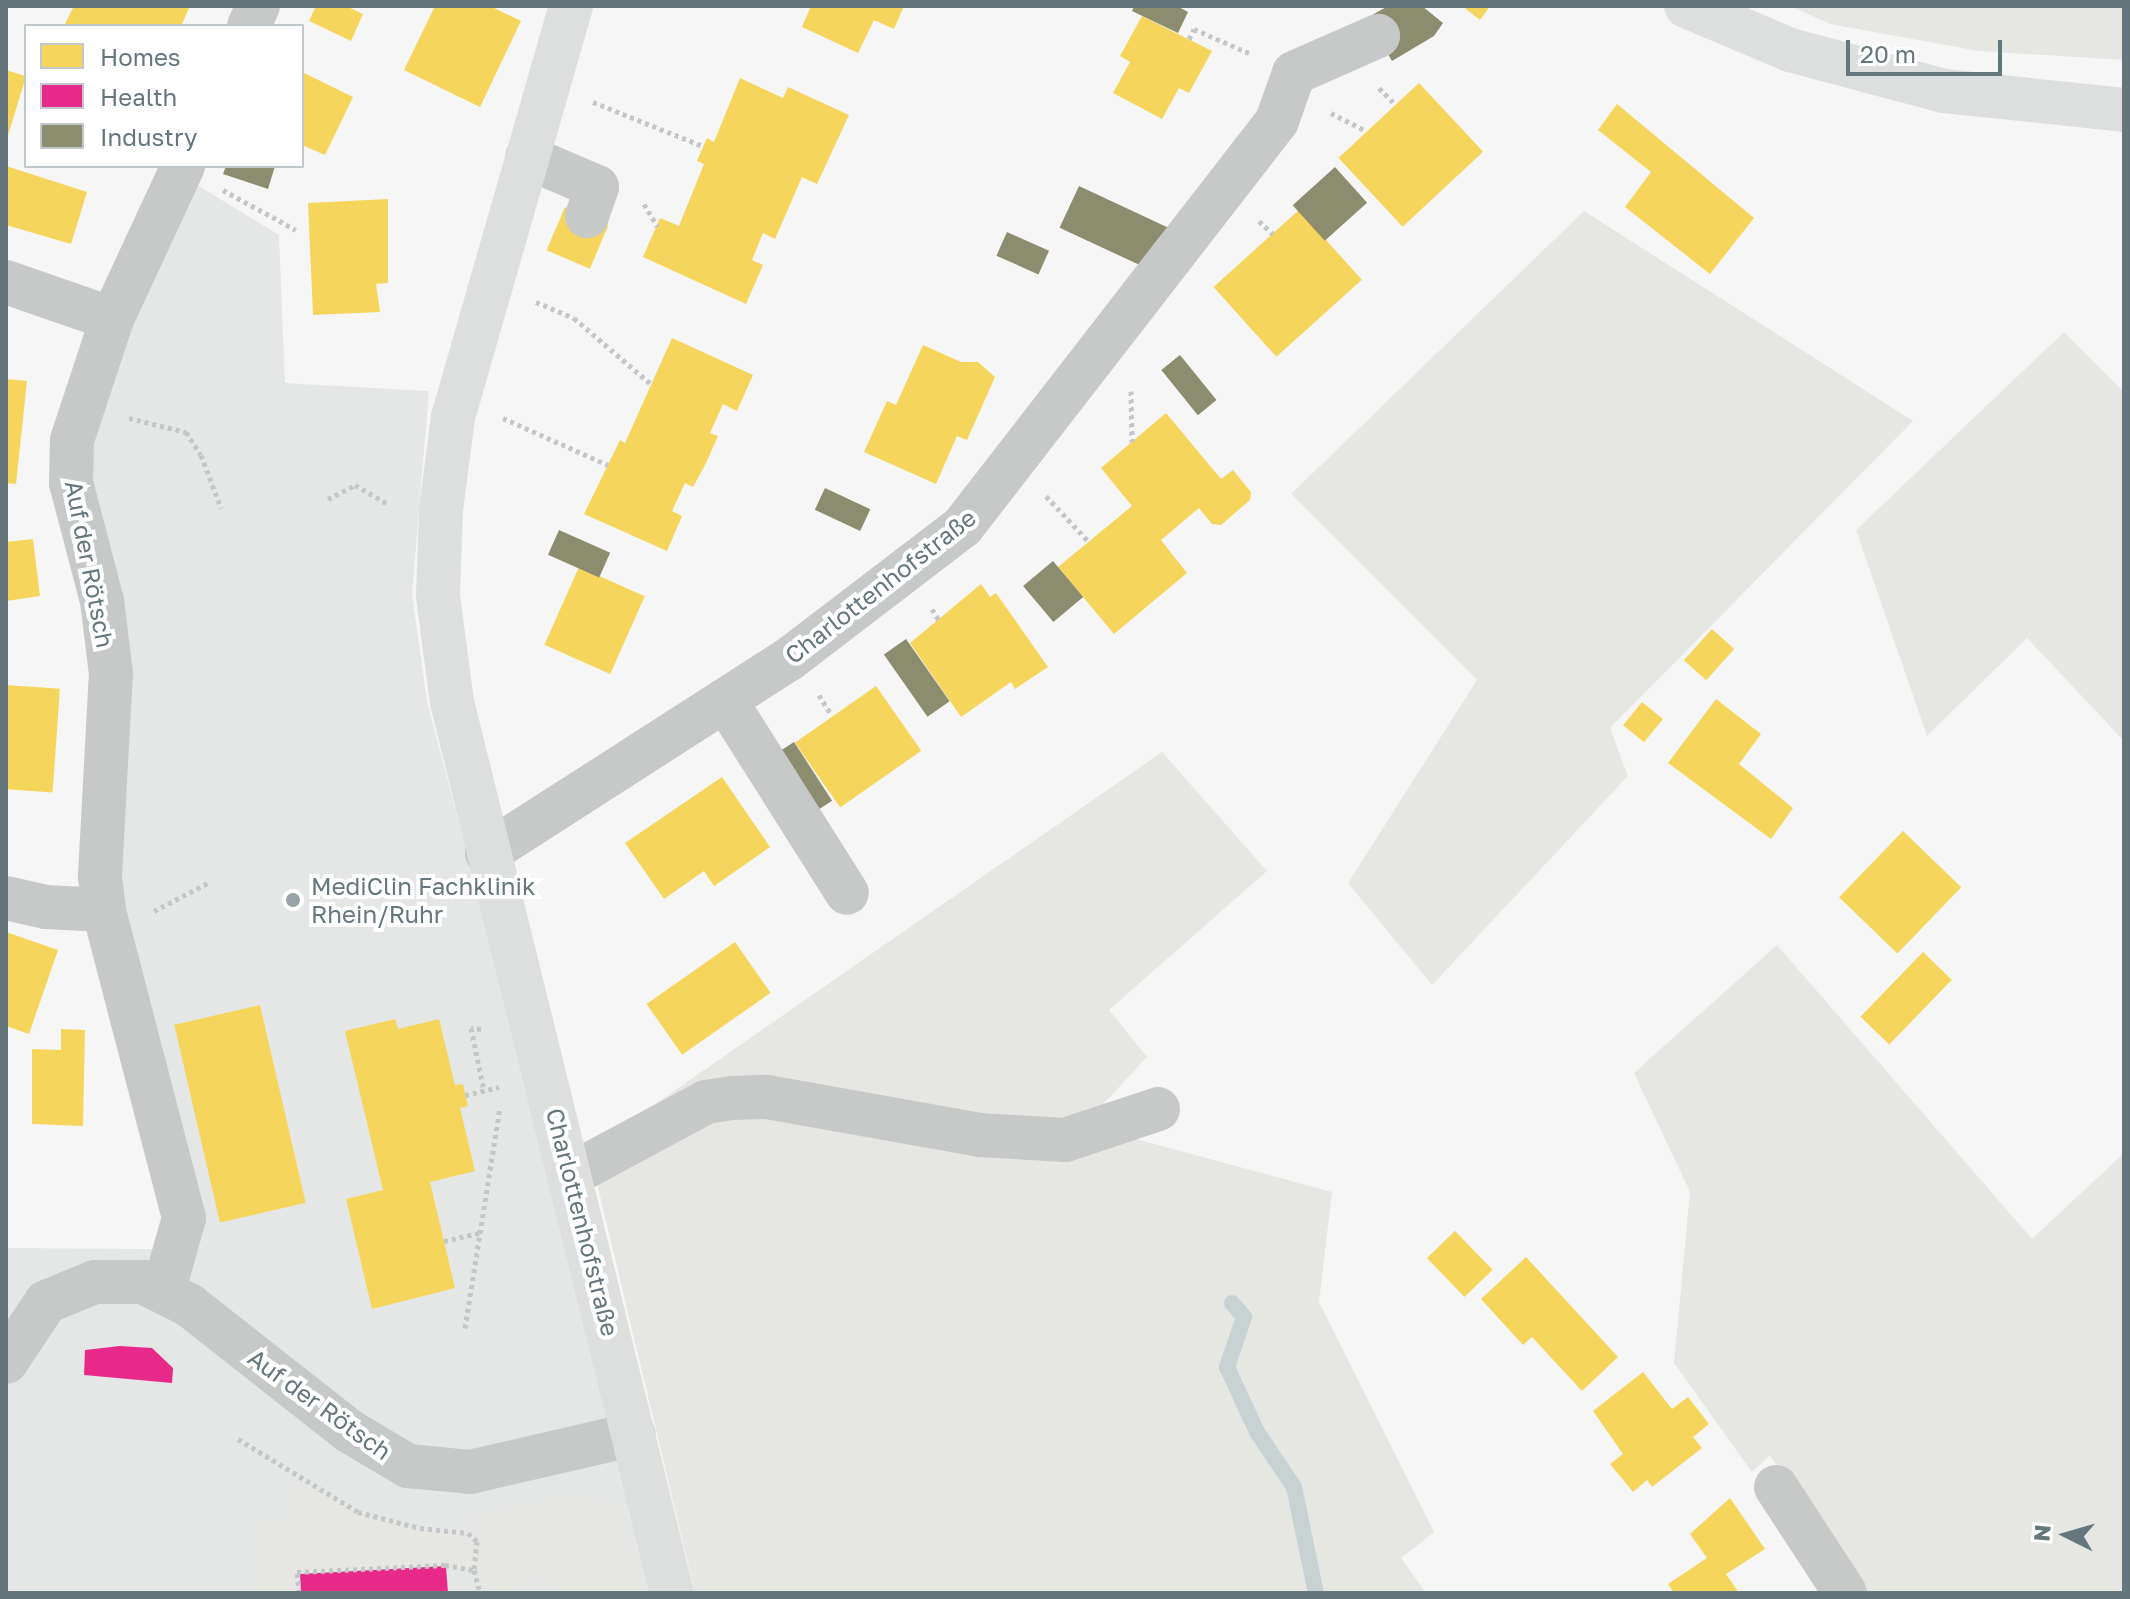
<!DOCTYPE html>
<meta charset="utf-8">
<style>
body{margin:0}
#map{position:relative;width:2130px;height:1599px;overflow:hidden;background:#f6f6f6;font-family:"Golos Text",sans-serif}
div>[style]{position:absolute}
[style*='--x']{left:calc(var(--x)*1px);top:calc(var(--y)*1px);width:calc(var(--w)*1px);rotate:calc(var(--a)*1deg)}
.built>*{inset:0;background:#e5e7e6}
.green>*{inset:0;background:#e6e7e3}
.homes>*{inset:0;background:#f6d55c;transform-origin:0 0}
.health>*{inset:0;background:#e7298a}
.industry>*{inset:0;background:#8c8c6e;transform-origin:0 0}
.stream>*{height:16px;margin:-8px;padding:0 8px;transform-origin:8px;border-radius:8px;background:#c8d2d2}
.path>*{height:5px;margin-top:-2.5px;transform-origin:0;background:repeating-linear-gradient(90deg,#c5c6c7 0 4px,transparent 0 8px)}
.minor>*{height:44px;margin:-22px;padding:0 22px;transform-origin:22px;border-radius:22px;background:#c7c9c9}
.major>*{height:44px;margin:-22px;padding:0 22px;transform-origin:22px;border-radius:22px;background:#dddede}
.dots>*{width:22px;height:22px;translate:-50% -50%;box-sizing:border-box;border:4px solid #fff;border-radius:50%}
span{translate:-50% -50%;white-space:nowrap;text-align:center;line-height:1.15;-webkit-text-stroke:8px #fff;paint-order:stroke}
.street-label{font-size:24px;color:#65767c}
.poi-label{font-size:24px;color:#65767c}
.left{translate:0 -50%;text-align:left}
.frame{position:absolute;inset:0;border:8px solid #65767c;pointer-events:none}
.legend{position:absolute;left:24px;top:24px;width:280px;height:144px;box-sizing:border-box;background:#fff;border:2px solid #c1c8cb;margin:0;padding:10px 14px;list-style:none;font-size:24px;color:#65767c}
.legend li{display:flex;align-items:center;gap:16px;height:40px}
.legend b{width:40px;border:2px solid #c1c8cb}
.north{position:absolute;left:2026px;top:1495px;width:80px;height:80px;-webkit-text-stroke:6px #fff;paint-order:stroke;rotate:275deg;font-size:22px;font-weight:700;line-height:32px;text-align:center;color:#65767c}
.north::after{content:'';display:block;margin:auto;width:28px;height:36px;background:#65767c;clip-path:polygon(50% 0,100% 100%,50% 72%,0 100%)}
.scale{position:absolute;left:1846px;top:40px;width:156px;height:36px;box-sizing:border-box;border:4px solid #65767c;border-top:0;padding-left:10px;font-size:24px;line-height:28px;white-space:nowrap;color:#65767c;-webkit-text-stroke:6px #fff;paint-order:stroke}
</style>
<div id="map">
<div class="built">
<i style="clip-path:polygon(191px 181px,279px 235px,285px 383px,429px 391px,412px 594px,427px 701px,553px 1182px,652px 1593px,6px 1593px,6px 1248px,155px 1249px,191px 1210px,120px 945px,77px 464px)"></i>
</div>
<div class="green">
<i style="clip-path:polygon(1790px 6px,2124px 6px,2124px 60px,1979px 51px,1830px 24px)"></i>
<i style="clip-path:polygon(1584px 211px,1913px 421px,1610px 728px,1628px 776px,1432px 985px,1348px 883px,1477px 680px,1291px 494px)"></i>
<i style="clip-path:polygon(2064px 332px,2124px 392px,2124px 741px,2027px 638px,1927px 736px,1856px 530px)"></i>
<i style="clip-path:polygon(1162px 752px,1267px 871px,1109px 1010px,1147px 1057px,1084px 1125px,1332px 1192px,1319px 1302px,1434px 1532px,1401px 1558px,1426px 1593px,695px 1593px,589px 1150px)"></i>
<i style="clip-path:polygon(1777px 945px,2032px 1239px,2124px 1153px,2124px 1593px,1860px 1593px,1770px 1455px,1752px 1472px,1674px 1363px,1690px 1192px,1634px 1073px)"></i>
<i style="clip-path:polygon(295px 1482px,357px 1514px,420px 1530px,468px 1535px,476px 1543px,473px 1568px,445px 1564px,296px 1571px,297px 1593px,256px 1593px,253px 1522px,290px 1520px)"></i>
<i style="clip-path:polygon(577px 1494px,619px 1507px,642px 1593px,550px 1593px,536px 1573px,507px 1593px,486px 1593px,477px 1572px,479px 1540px,474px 1517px)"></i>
</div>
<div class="homes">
<i style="clip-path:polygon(74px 6px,137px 7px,190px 6px,181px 26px,64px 26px)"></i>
<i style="clip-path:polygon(316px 6px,346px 6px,363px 14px,351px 41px,309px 21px)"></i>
<i style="clip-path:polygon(435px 6px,490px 6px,521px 21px,480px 107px,404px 70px)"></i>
<i style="clip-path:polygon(811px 6px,904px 6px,894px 29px,874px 20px,858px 53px,802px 27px)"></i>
<i style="clip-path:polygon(1462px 6px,1490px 6px,1480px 20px)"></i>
<i style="clip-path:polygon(1142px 16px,1212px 51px,1189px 93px,1179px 88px,1162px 119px,1113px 93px,1130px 62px,1120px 56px)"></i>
<i style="left:6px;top:70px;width:21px;height:85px;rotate:17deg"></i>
<i style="clip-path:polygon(302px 72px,353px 97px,325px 155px,302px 145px)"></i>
<i style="clip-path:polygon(740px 78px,783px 98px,788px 87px,849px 115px,817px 184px,802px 177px,775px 239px,763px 233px,752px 260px,763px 265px,746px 304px,643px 257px,660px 218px,679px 226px,704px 164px,697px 161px,707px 138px,714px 142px)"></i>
<i style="left:1419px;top:83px;width:94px;height:110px;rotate:47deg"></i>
<i style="clip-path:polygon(1617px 104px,1754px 218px,1710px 274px,1625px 207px,1651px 172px,1598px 130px)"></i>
<i style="clip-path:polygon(6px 166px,87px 192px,71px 244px,6px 225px)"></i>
<i style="clip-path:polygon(388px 199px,388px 283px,376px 284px,380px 312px,313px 315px,308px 203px)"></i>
<i style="left:565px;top:207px;width:47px;height:47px;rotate:23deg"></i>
<i style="left:1299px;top:210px;width:94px;height:115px;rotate:48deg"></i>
<i style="clip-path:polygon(672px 338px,753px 375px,737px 411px,723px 404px,710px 433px,718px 436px,706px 463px,693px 487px,685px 483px,672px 511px,682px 516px,667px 551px,584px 514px,620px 440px,625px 443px)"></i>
<i style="clip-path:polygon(923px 345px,961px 362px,978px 362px,995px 377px,967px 440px,957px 436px,936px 484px,864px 452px,887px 401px,896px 405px)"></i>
<i style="clip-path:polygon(6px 379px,27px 381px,16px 484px,6px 483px)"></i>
<i style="clip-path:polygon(1166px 413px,1221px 479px,1233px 470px,1251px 492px,1250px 500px,1221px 525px,1212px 524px,1199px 508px,1161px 540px,1187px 573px,1114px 634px,1058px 567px,1132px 506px,1101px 468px)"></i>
<i style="clip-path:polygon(33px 539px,40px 596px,6px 601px,6px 542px)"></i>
<i style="left:579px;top:567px;width:72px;height:85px;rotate:24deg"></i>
<i style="clip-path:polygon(981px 584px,990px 597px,996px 593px,1048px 667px,1015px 689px,1011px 682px,961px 717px,910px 643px)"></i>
<i style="left:1712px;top:629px;width:30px;height:42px;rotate:42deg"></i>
<i style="left:6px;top:685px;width:54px;height:104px;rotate:4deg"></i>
<i style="left:876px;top:686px;width:79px;height:99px;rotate:55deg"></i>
<i style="clip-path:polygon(1716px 699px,1761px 734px,1739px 764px,1793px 808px,1771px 839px,1668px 763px)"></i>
<i style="left:1642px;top:702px;width:27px;height:30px;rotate:39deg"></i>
<i style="clip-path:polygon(722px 777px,770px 847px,714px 886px,704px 871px,664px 899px,625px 843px)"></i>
<i style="left:1903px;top:831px;width:81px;height:92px;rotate:44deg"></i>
<i style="clip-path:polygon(6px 932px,58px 950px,29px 1034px,6px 1026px)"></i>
<i style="left:735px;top:942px;width:62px;height:108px;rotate:55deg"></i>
<i style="left:1923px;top:952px;width:40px;height:90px;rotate:44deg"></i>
<i style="left:260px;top:1005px;width:203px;height:88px;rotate:77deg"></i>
<i style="clip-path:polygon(395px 1019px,398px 1029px,439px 1019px,455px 1085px,463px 1084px,468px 1106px,460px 1108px,475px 1171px,430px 1182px,455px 1288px,372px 1309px,346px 1199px,383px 1190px,345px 1031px)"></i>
<i style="clip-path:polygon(61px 1029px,85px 1030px,83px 1126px,32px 1124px,32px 1049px,61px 1050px)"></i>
<i style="left:1455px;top:1231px;width:54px;height:39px;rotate:46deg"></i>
<i style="clip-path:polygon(1526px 1257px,1618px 1357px,1582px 1391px,1532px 1337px,1523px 1345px,1481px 1299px)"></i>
<i style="clip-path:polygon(1643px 1372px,1672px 1409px,1688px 1397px,1709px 1424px,1693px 1437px,1702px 1448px,1652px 1487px,1647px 1480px,1633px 1492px,1610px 1464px,1623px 1454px,1593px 1411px)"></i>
<i style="clip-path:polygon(1730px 1498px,1765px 1549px,1726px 1574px,1739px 1593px,1674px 1593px,1668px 1584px,1707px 1558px,1690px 1534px)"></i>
</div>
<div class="health">
<i style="clip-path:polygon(120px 1346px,152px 1348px,173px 1368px,172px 1383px,84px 1375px,85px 1350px)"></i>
<i style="clip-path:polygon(446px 1566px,448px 1593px,301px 1593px,300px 1574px)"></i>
</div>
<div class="industry">
<i style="clip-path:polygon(1134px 6px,1177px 6px,1188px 12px,1178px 33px,1132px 11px)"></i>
<i style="clip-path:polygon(1388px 6px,1422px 6px,1443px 23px,1434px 36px,1392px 61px,1367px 18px)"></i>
<i style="clip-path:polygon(226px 166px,275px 166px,268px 189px,223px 174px)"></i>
<i style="left:1335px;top:167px;width:48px;height:57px;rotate:48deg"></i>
<i style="left:1079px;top:186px;width:98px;height:46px;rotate:25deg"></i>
<i style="left:1007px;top:232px;width:46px;height:26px;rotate:24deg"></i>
<i style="left:1180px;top:355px;width:58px;height:24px;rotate:51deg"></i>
<i style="left:825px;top:488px;width:50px;height:24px;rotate:25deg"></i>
<i style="left:559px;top:530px;width:56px;height:27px;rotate:24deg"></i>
<i style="left:1053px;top:561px;width:47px;height:39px;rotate:50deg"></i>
<i style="left:906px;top:639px;width:76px;height:27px;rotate:55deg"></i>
<i style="left:794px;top:742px;width:70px;height:24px;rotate:57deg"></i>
</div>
<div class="stream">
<i style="--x:1232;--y:1303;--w:18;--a:49"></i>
<i style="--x:1244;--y:1317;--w:53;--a:108.8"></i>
<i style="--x:1227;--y:1367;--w:72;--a:65.2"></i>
<i style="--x:1257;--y:1432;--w:66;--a:56.1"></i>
<i style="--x:1294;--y:1487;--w:108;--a:78.3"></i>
</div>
<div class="path">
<i style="--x:1189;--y:39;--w:11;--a:-63"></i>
<i style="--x:1194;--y:29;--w:60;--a:23.6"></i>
<i style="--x:1379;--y:88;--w:23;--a:45"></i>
<i style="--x:593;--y:102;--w:118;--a:21.8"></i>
<i style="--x:1331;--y:113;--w:39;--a:27"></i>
<i style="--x:223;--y:190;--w:83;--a:28.7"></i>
<i style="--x:644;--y:204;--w:26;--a:59"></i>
<i style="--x:1259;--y:221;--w:19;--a:43"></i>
<i style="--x:536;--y:302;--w:41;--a:22.8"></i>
<i style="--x:574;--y:318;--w:101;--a:40.6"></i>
<i style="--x:1131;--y:391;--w:51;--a:88.9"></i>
<i style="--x:129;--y:418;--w:59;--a:13.8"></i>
<i style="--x:186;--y:432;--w:27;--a:57"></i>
<i style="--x:201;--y:455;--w:57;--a:69.3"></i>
<i style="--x:503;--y:418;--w:115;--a:24.1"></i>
<i style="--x:1046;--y:496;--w:63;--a:46.9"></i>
<i style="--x:328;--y:499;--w:30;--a:-27"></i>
<i style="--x:355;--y:485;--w:38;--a:30"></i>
<i style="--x:932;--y:609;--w:15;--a:58"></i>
<i style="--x:819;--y:695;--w:22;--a:58"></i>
<i style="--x:154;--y:911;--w:63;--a:-27.4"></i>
<i style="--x:481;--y:1029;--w:10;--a:-174"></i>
<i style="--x:471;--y:1028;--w:64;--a:78.3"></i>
<i style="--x:465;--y:1095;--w:35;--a:-13"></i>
<i style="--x:444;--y:1241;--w:37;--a:-13"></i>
<i style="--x:465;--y:1328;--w:223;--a:-81"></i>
<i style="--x:238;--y:1439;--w:140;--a:31.3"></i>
<i style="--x:358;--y:1512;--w:64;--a:14.5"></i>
<i style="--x:420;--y:1528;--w:48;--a:5.9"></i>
<i style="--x:468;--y:1533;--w:12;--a:42"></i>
<i style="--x:477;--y:1541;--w:29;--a:96"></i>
<i style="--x:474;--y:1570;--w:24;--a:75"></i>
<i style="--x:299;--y:1593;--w:21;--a:-95"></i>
<i style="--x:297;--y:1572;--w:148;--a:-2.7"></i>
<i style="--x:445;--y:1565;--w:29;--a:10"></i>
</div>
<div class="minor">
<i style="--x:249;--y:26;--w:22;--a:-66"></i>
<i style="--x:527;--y:157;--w:76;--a:23.2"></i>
<i style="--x:597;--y:187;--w:31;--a:109"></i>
<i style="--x:6;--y:282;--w:112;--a:19.2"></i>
<i style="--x:725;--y:700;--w:228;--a:57.7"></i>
<i style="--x:487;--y:853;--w:358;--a:-32.7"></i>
<i style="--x:788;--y:660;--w:220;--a:-37.4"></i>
<i style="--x:963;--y:526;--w:512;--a:-52.21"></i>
<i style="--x:1277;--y:121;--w:51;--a:-70.5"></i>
<i style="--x:1294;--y:73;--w:92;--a:-23.8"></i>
<i style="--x:6;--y:898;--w:41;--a:12.7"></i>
<i style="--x:46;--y:907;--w:58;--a:3"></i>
<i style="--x:572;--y:1174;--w:152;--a:-28.2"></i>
<i style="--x:706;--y:1102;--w:26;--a:-9"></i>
<i style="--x:732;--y:1098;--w:35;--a:-2"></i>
<i style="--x:767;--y:1097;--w:216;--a:10.1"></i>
<i style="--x:980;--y:1135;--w:85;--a:3.4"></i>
<i style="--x:1065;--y:1140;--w:98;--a:-18.4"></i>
<i style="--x:164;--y:1289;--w:74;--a:-74.3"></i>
<i style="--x:184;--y:1218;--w:318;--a:-104.6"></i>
<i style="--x:104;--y:910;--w:35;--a:-97"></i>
<i style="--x:100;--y:875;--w:201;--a:-86.9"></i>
<i style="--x:111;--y:674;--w:74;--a:-97"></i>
<i style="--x:102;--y:601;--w:122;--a:-104.7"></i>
<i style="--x:71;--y:483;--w:43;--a:-88.7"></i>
<i style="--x:72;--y:440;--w:127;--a:-71.7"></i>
<i style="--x:112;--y:319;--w:169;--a:-65.1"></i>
<i style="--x:6;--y:1362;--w:72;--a:-56.3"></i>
<i style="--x:46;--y:1302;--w:53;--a:-22.2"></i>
<i style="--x:95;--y:1282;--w:48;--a:0"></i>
<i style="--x:143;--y:1282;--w:51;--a:26.6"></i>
<i style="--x:189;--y:1305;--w:204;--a:38.2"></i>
<i style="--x:349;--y:1431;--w:69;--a:30.7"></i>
<i style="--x:408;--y:1466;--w:62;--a:5.5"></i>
<i style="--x:470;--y:1472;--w:168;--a:-13"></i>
<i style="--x:1776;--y:1487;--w:126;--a:56.9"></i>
</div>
<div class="major">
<i style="--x:571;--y:6;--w:428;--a:106"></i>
<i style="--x:453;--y:417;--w:93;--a:97.4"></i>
<i style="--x:441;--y:509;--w:87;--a:92"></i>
<i style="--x:438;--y:596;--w:107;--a:82.5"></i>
<i style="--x:452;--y:702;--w:918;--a:76.13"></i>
<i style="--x:1686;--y:6;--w:113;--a:22.9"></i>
<i style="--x:1790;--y:50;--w:159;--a:14.9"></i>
<i style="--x:1944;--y:91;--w:181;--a:6"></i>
</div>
<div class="dots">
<i style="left:293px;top:900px;background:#98a3a7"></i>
</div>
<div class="street-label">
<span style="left:90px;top:564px;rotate:79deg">Auf der Rötsch</span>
<span style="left:880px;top:586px;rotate:-38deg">Charlottenhofstraße</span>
<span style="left:583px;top:1222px;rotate:76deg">Charlottenhofstraße</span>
<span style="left:320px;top:1404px;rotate:36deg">Auf der Rötsch</span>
</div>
<div class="poi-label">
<span class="left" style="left:311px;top:900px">MediClin Fachklinik<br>Rhein/Ruhr</span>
</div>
<div class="frame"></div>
<ul class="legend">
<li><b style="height:22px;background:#f6d55c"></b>Homes</li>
<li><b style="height:22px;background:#e7298a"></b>Health</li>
<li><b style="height:22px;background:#8c8c6e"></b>Industry</li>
</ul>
<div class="north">N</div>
<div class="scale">20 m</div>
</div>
